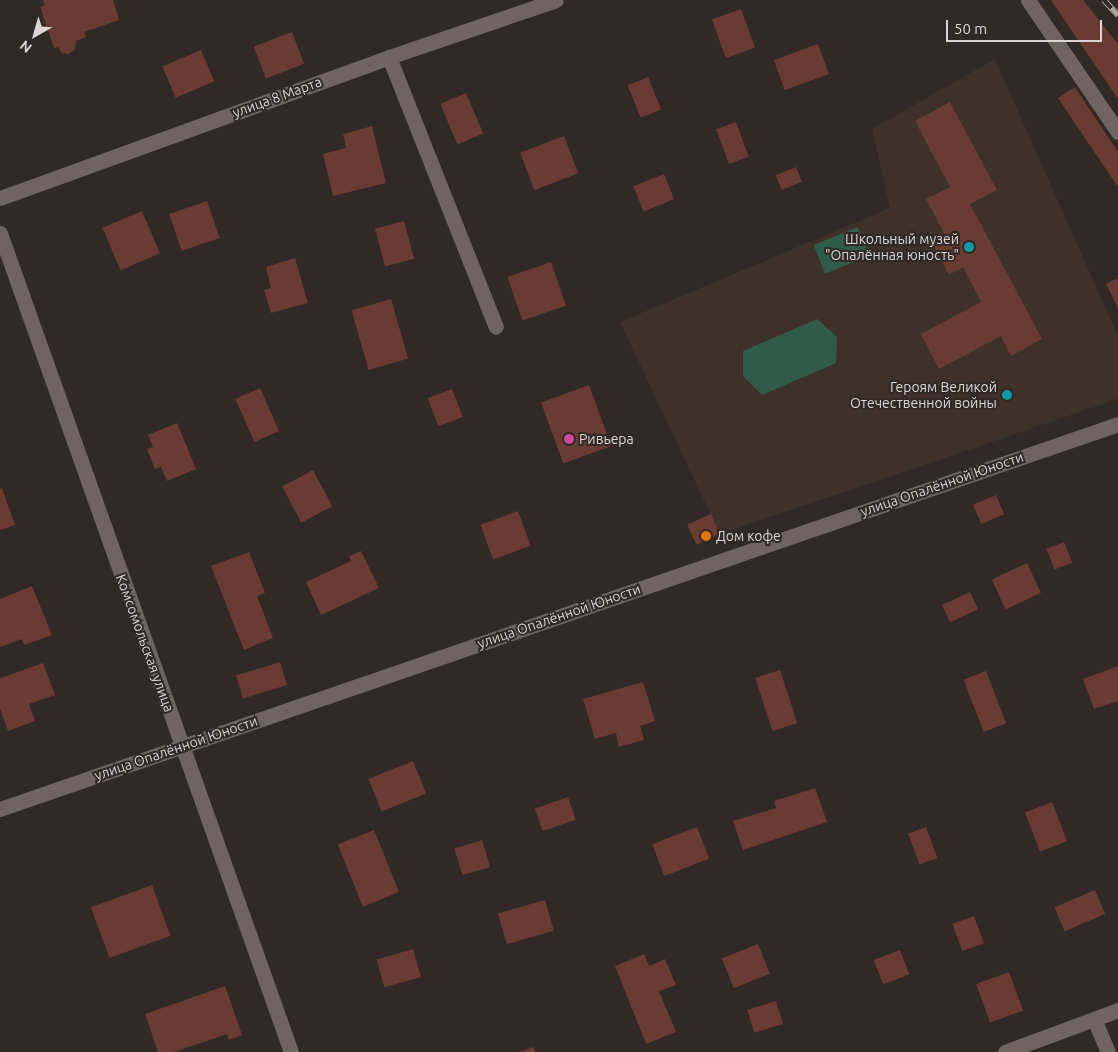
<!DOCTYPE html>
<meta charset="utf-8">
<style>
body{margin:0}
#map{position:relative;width:1118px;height:1052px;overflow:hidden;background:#302925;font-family:Ubuntu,sans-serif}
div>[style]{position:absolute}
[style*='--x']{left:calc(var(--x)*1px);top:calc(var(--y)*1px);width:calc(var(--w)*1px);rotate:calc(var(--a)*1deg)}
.built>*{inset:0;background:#3e312a}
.green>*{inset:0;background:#305b49;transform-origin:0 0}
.building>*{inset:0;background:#6a3b33;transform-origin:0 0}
.minor>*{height:15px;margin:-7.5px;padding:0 7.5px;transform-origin:7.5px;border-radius:7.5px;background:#6e6561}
.rail>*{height:5.5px;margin-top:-2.75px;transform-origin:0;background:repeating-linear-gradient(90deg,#302925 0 11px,#aba6a3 0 22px);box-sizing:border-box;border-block:1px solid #aba6a3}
.dots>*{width:14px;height:14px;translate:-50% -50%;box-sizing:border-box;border:2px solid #302925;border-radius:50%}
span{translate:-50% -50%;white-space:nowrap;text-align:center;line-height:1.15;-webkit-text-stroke:4px #302925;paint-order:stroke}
.street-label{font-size:14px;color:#dbd6d4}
.poi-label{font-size:14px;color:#dbd6d4}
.right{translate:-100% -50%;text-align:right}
.left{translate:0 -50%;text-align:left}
.north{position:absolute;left:10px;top:10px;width:50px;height:50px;-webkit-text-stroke:4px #302925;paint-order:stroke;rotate:218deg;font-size:14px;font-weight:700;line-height:20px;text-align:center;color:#dbd6d4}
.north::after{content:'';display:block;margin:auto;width:18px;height:22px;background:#dbd6d4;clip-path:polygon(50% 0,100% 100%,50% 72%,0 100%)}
.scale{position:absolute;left:946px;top:20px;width:156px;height:22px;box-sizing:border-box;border:2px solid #dbd6d4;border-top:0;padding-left:6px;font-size:15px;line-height:18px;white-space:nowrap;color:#dbd6d4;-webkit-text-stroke:4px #302925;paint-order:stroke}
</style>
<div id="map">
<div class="built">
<i style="clip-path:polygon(995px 59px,1118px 336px,1118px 399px,720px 534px,620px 322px,890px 208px,872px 129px)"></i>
</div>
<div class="green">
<i style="left:858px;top:227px;width:31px;height:48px;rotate:68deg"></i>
<i style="clip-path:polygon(817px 319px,837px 337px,836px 363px,762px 395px,743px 376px,743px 351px)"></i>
</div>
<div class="building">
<i style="clip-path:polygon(43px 0,113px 0,119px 20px,84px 32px,86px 37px,76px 41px,75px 49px,69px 54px,62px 53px,58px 47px,54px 48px,40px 7px,45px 5px)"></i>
<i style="clip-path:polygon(1051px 0,1083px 0,1118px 44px,1118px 99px)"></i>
<i style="left:741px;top:9px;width:41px;height:31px;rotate:70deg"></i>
<i style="left:292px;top:32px;width:34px;height:41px;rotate:69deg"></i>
<i style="left:818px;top:44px;width:32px;height:47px;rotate:70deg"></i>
<i style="left:201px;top:50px;width:34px;height:42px;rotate:67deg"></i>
<i style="left:648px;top:77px;width:35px;height:22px;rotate:68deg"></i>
<i style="clip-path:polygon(1075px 87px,1118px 152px,1118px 187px,1058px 98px)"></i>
<i style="left:466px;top:93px;width:44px;height:28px;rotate:67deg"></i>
<i style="clip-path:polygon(950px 102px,997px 190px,970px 204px,1042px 339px,1011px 356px,1001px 336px,939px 369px,921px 334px,981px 302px,963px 267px,949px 275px,933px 244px,946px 237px,926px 199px,950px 187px,915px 121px)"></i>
<i style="left:736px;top:122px;width:37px;height:21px;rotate:70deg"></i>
<i style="clip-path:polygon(372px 126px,386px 183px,333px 196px,323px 154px,346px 148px,343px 134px)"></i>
<i style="left:564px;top:136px;width:40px;height:47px;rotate:69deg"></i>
<i style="left:796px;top:167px;width:16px;height:22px;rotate:68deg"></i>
<i style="left:664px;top:174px;width:27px;height:33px;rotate:68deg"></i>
<i style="left:207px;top:201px;width:39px;height:40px;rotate:71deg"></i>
<i style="left:142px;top:211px;width:46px;height:43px;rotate:67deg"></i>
<i style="left:404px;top:221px;width:39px;height:30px;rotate:75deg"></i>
<i style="clip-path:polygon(295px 258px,308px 303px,271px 313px,264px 290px,271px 288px,266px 267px)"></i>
<i style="left:551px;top:262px;width:46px;height:46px;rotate:71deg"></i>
<i style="clip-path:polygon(1118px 278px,1118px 308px,1106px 284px)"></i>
<i style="left:391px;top:299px;width:62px;height:41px;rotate:74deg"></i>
<i style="left:589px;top:385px;width:65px;height:51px;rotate:70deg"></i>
<i style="left:260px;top:388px;width:47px;height:27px;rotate:66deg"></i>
<i style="left:452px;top:389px;width:30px;height:26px;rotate:69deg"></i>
<i style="clip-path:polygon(177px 423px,196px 469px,167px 481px,161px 467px,155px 469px,147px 449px,153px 447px,148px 435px)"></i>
<i style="left:313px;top:470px;width:41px;height:35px;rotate:62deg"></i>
<i style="clip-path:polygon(2px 488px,15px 525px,0 530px,0 489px)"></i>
<i style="left:996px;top:495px;width:21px;height:25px;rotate:67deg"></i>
<i style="left:518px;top:511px;width:37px;height:40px;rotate:70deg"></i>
<i style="left:711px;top:514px;width:22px;height:26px;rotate:66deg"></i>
<i style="left:1064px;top:542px;width:22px;height:19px;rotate:68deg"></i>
<i style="clip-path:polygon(361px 551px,379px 588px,321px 615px,306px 582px,351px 561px,349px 556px)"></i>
<i style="clip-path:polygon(249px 552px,265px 593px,257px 596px,273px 638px,244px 650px,211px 566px)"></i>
<i style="left:1027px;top:563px;width:33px;height:39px;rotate:65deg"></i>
<i style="clip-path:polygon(32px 586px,52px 635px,24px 645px,22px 639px,0 647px,0 599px)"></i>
<i style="left:970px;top:592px;width:19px;height:31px;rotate:65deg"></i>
<i style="left:280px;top:662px;width:24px;height:46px;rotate:73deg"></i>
<i style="clip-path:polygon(43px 663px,55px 695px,29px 704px,35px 721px,8px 731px,0 709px,0 678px)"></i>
<i style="clip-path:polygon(1118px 666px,1118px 701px,1094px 709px,1083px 679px)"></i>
<i style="left:780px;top:670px;width:56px;height:26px;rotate:72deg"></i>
<i style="left:986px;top:671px;width:56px;height:24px;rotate:69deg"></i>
<i style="clip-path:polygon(643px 682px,655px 721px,640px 726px,644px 740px,619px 747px,616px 733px,595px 739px,583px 699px)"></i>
<i style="left:413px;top:761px;width:35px;height:48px;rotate:68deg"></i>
<i style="clip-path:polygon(815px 788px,827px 822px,743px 850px,733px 821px,776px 808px,774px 801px)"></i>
<i style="left:568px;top:797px;width:24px;height:35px;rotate:71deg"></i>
<i style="left:1052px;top:802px;width:42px;height:29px;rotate:69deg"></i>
<i style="left:697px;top:827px;width:34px;height:48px;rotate:69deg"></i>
<i style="left:926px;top:827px;width:33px;height:19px;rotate:70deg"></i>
<i style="left:374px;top:830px;width:67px;height:39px;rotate:68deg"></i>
<i style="left:482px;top:840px;width:28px;height:29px;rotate:73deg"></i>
<i style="left:152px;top:885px;width:54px;height:65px;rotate:70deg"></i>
<i style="left:1095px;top:890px;width:26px;height:44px;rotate:67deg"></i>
<i style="left:545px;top:900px;width:32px;height:49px;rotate:74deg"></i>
<i style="left:974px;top:916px;width:29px;height:23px;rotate:70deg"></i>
<i style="left:758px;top:944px;width:32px;height:39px;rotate:68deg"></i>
<i style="left:413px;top:949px;width:29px;height:38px;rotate:74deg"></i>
<i style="left:900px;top:950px;width:26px;height:28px;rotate:69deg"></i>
<i style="clip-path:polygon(644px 954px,649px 966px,665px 959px,676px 985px,659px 991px,676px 1032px,646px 1044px,615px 966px)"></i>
<i style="left:1009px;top:972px;width:41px;height:35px;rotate:70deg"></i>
<i style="clip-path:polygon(225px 986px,242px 1035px,229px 1040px,227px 1034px,174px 1052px,158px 1052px,145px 1014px)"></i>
<i style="left:776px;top:1001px;width:24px;height:30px;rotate:73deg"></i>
<i style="clip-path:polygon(534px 1047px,535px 1052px,518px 1052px)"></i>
</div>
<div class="minor">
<i style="--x:1028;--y:0;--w:160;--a:55.7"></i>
<i style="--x:389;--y:57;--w:290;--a:68.4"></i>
<i style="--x:0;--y:198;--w:414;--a:-19.9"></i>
<i style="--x:389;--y:57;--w:176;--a:-18.8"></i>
<i style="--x:0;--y:233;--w:869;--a:70.44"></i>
<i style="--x:0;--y:809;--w:1182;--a:-19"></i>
<i style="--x:1094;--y:1019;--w:36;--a:67"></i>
<i style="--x:1005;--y:1052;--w:121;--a:-20.4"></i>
</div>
<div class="rail">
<i style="--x:1104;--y:0;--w:21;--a:47"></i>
</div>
<div class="dots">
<i style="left:969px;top:247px;background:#0f9aa8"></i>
<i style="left:1007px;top:395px;background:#0f9aa8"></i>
<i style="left:569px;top:439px;background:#d1479c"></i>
<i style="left:706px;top:536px;background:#e8710a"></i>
</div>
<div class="street-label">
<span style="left:277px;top:97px;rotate:-20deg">улица 8 Марта</span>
<span style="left:942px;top:484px;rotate:-19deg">улица Опалённой Юности</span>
<span style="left:559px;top:616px;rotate:-19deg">улица Опалённой Юности</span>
<span style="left:145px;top:643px;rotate:70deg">Комсомольская улица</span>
<span style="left:176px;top:748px;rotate:-19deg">улица Опалённой Юности</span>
</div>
<div class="poi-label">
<span class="right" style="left:959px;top:247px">Школьный музей<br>"Опалённая юность"</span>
<span class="right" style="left:997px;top:395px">Героям Великой<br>Отечественной войны</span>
<span class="left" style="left:579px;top:439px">Ривьера</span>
<span class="left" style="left:716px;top:536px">Дом кофе</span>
</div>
<div class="north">N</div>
<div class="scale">50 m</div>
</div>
